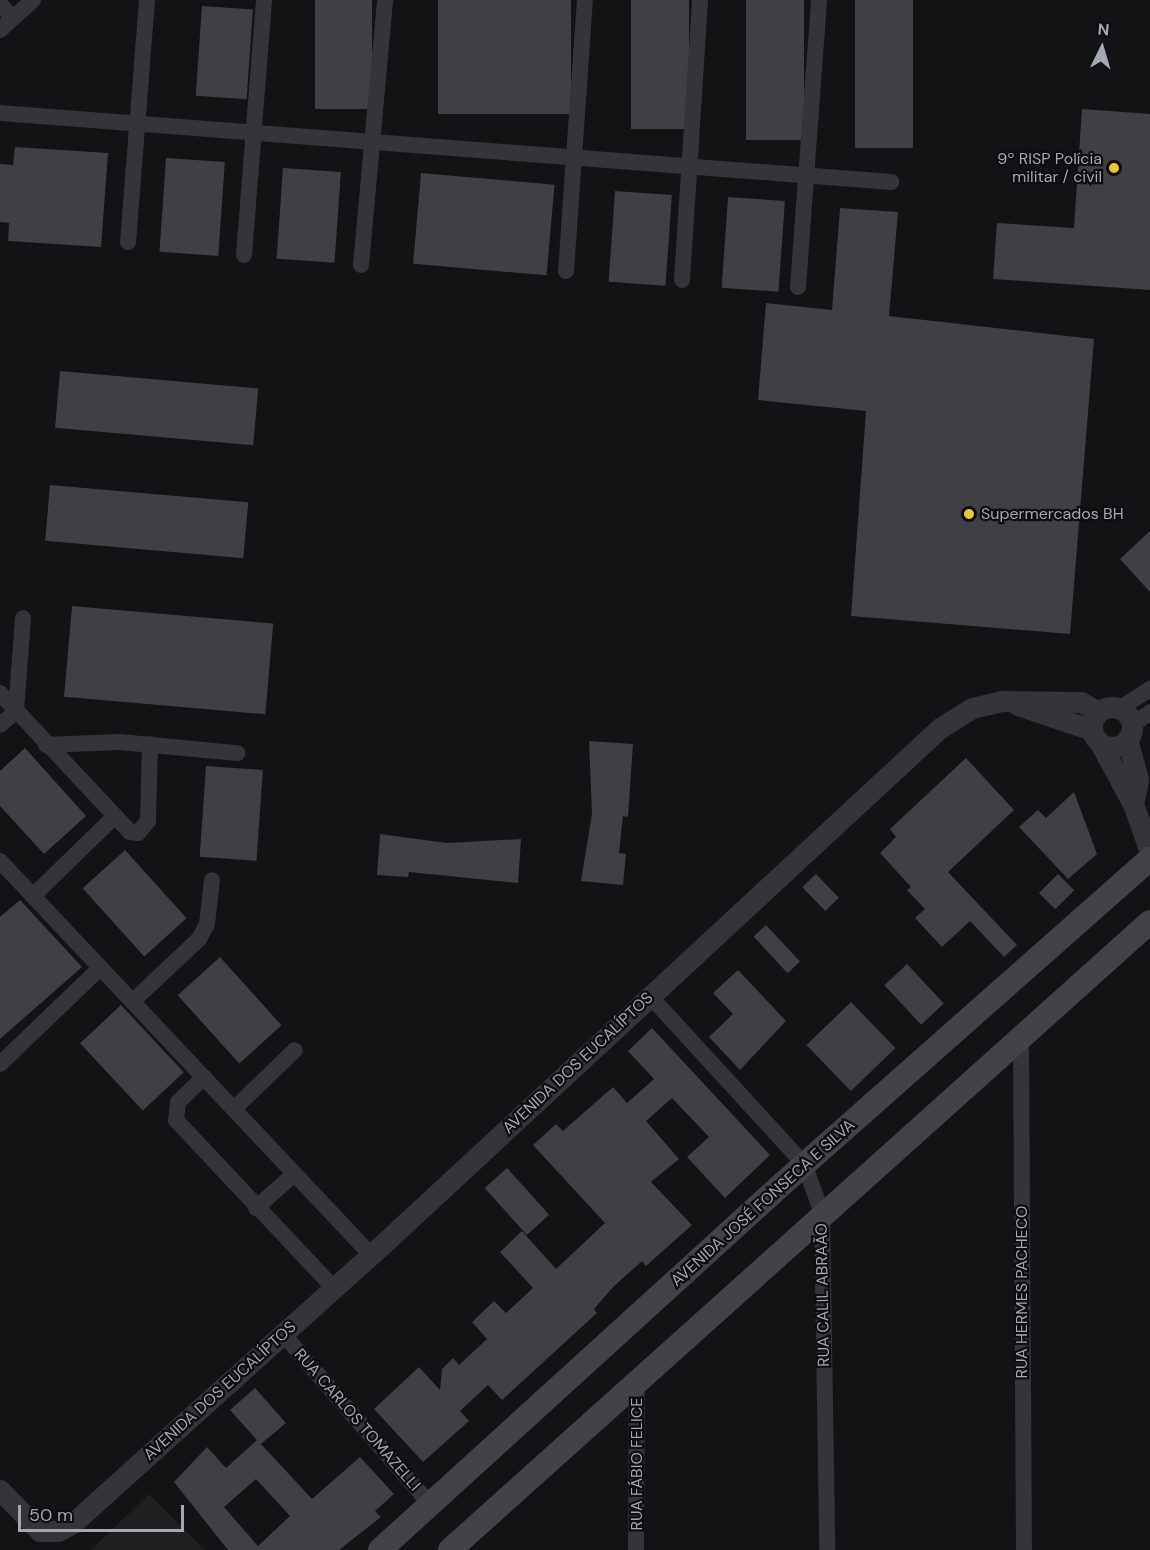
<!DOCTYPE html>
<meta charset="utf-8">
<style>
body{margin:0}
#map{position:relative;width:1150px;height:1550px;overflow:hidden;background:#131214;font-family:"DM Sans",sans-serif}
div>[style]{position:absolute}
[style*='--x']{left:calc(var(--x)*1px);top:calc(var(--y)*1px);width:calc(var(--w)*1px);rotate:calc(var(--a)*1deg)}
.built>*{inset:0;background:#1f1e21}
.building>*{inset:0;background:#3f3f44;transform-origin:0 0}
.minor>*{height:16px;margin:-8px;padding:0 8px;transform-origin:8px;border-radius:8px;background:#343439}
.tertiary>*{height:21px;margin:-10.5px;padding:0 10.5px;transform-origin:10.5px;border-radius:10.5px;background:#343439}
.tertiary>.ring{margin:-10.5px;padding:0;box-sizing:content-box;background:none;border:21px solid #343439;border-radius:50%}
.secondary>*{height:24px;margin:-12px;padding:0 12px;transform-origin:12px;border-radius:12px;background:#424249}
.dots>*{width:16px;height:16px;translate:-50% -50%;box-sizing:border-box;border:3px solid #0e0d0f;border-radius:50%}
span{translate:-50% -50%;white-space:nowrap;text-align:center;line-height:1.15;-webkit-text-stroke:4.5px #0e0d0f;paint-order:stroke}
.poi-label{font-size:16px;color:#a4a7b4}
.right{translate:-100% -50%;text-align:right}
.left{translate:0 -50%;text-align:left}
.street-label{font-size:16px;color:#a4a7b4}
.north{position:absolute;left:1072px;top:18px;width:60px;height:60px;-webkit-text-stroke:4px #0e0d0f;paint-order:stroke;rotate:5deg;font-size:16px;font-weight:700;line-height:24px;text-align:center;color:#a4a7b4}
.north::after{content:'';display:block;margin:auto;width:21px;height:27px;background:#a4a7b4;clip-path:polygon(50% 0,100% 100%,50% 72%,0 100%)}
.scale{position:absolute;left:18px;top:1505px;width:166px;height:27px;box-sizing:border-box;border:3px solid #a4a7b4;border-top:0;padding-left:8px;font-size:18px;line-height:21px;white-space:nowrap;color:#a4a7b4;-webkit-text-stroke:4px #0e0d0f;paint-order:stroke}
</style>
<div id="map">
<div class="built">
<i style="clip-path:polygon(149px 1494px,205px 1550px,91px 1550px)"></i>
</div>
<div class="building">
<i style="left:315px;top:0;width:57px;height:109px"></i>
<i style="left:438px;top:0;width:133px;height:114px"></i>
<i style="left:631px;top:0;width:58px;height:129px"></i>
<i style="left:746px;top:0;width:58px;height:140px"></i>
<i style="left:855px;top:0;width:58px;height:148px"></i>
<i style="left:202px;top:6px;width:51px;height:90px;rotate:4deg"></i>
<i style="clip-path:polygon(1082px 109px,1150px 114px,1150px 290px,993px 279px,997px 223px,1074px 228px)"></i>
<i style="clip-path:polygon(15px 147px,108px 153px,101px 247px,8px 241px,9px 223px,0 222px,0 164px,13px 165px)"></i>
<i style="left:166px;top:158px;width:59px;height:94px;rotate:4deg"></i>
<i style="left:283px;top:168px;width:58px;height:91px;rotate:4deg"></i>
<i style="left:421px;top:173px;width:134px;height:91px;rotate:5deg"></i>
<i style="left:615px;top:191px;width:57px;height:91px;rotate:4deg"></i>
<i style="left:728px;top:197px;width:57px;height:91px;rotate:4deg"></i>
<i style="clip-path:polygon(840px 208px,898px 212px,889px 316px,1094px 339px,1070px 634px,851px 616px,866px 411px,758px 400px,766px 303px,832px 310px)"></i>
<i style="left:60px;top:371px;width:199px;height:57px;rotate:5deg"></i>
<i style="left:50px;top:485px;width:199px;height:56px;rotate:5deg"></i>
<i style="clip-path:polygon(1150px 531px,1150px 592px,1120px 559px)"></i>
<i style="left:72px;top:606px;width:202px;height:91px;rotate:5deg"></i>
<i style="clip-path:polygon(589px 741px,633px 744px,628px 817px,623px 816px,619px 853px,626px 854px,623px 885px,581px 881px,592px 814px)"></i>
<i style="clip-path:polygon(25px 748px,86px 816px,44px 854px,0 806px,0 771px)"></i>
<i style="clip-path:polygon(966px 758px,1014px 810px,948px 872px,1017px 945px,1004px 957px,970px 921px,942px 947px,915px 918px,925px 909px,907px 890px,911px 887px,880px 853px,896px 837px,890px 829px)"></i>
<i style="left:206px;top:766px;width:57px;height:91px;rotate:4deg"></i>
<i style="clip-path:polygon(1074px 792px,1097px 854px,1068px 879px,1019px 827px,1038px 810px,1046px 818px)"></i>
<i style="clip-path:polygon(380px 834px,447px 843px,521px 839px,518px 883px,409px 872px,408px 877px,377px 875px)"></i>
<i style="left:125px;top:850px;width:92px;height:57px;rotate:48deg"></i>
<i style="left:816px;top:874px;width:33px;height:19px;rotate:46deg"></i>
<i style="left:1058px;top:874px;width:23px;height:27px;rotate:45deg"></i>
<i style="clip-path:polygon(20px 900px,82px 967px,0 1039px,0 917px)"></i>
<i style="left:766px;top:925px;width:50px;height:17px;rotate:47deg"></i>
<i style="left:220px;top:957px;width:92px;height:57px;rotate:48deg"></i>
<i style="left:907px;top:964px;width:54px;height:31px;rotate:47deg"></i>
<i style="clip-path:polygon(738px 970px,786px 1021px,740px 1070px,709px 1037px,733px 1014px,713px 993px)"></i>
<i style="left:851px;top:1002px;width:64px;height:62px;rotate:46deg"></i>
<i style="left:121px;top:1005px;width:92px;height:56px;rotate:47deg"></i>
<i style="clip-path:polygon(652px 1028px,770px 1155px,725px 1198px,687px 1157px,709px 1137px,672px 1098px,646px 1121px,679px 1159px,651px 1182px,692px 1225px,646px 1266px,642px 1261px,613px 1287px,594px 1309px,597px 1313px,502px 1400px,488px 1385px,460px 1411px,469px 1421px,423px 1462px,374px 1409px,419px 1367px,440px 1390px,442px 1369px,453px 1358px,459px 1365px,487px 1339px,472px 1322px,494px 1301px,506px 1313px,533px 1288px,500px 1252px,522px 1231px,556px 1269px,605px 1223px,533px 1145px,556px 1124px,563px 1131px,613px 1087px,627px 1103px,654px 1079px,628px 1051px)"></i>
<i style="left:507px;top:1168px;width:63px;height:30px;rotate:48deg"></i>
<i style="clip-path:polygon(evenodd,255px 1388px,286px 1423px,261px 1444px,312px 1499px,360px 1457px,394px 1494px,375px 1511px,381px 1517px,339px 1550px,228px 1550px,174px 1482px,207px 1447px,226px 1468px,257px 1440px,230px 1410px,255px 1388px,256px 1479px,290px 1516px,258px 1546px,224px 1507px,256px 1479px)"></i>
</div>
<div class="minor">
<i style="--x:0;--y:4;--w:19;--a:47"></i>
<i style="--x:0;--y:30;--w:45;--a:-42.3"></i>
<i style="--x:0;--y:113;--w:894;--a:4.43"></i>
<i style="--x:128;--y:242;--w:243;--a:-85.5"></i>
<i style="--x:244;--y:255;--w:256;--a:-85.5"></i>
<i style="--x:361;--y:265;--w:266;--a:-84.8"></i>
<i style="--x:566;--y:271;--w:272;--a:-86"></i>
<i style="--x:682;--y:280;--w:281;--a:-86.3"></i>
<i style="--x:798;--y:287;--w:288;--a:-85.8"></i>
<i style="--x:0;--y:693;--w:190;--a:46.9"></i>
<i style="--x:130;--y:832;--w:8;--a:7"></i>
<i style="--x:138;--y:833;--w:16;--a:-50"></i>
<i style="--x:148;--y:821;--w:77;--a:-88.5"></i>
<i style="--x:1119;--y:709;--w:37;--a:-33"></i>
<i style="--x:0;--y:725;--w:21;--a:-41"></i>
<i style="--x:16;--y:711;--w:93;--a:-85.7"></i>
<i style="--x:1131;--y:726;--w:24;--a:-36"></i>
<i style="--x:46;--y:745;--w:74;--a:-2.3"></i>
<i style="--x:120;--y:742;--w:118;--a:5.4"></i>
<i style="--x:0;--y:861;--w:541;--a:46.72"></i>
<i style="--x:35;--y:894;--w:109;--a:-44.3"></i>
<i style="--x:650;--y:996;--w:228;--a:47.5"></i>
<i style="--x:804;--y:1164;--w:52;--a:69.8"></i>
<i style="--x:822;--y:1213;--w:337;--a:89.1"></i>
<i style="--x:133;--y:1001;--w:91;--a:-43.2"></i>
<i style="--x:199;--y:939;--w:17;--a:-62"></i>
<i style="--x:207;--y:924;--w:44;--a:-83.5"></i>
<i style="--x:1021;--y:1035;--w:515;--a:89.67"></i>
<i style="--x:0;--y:1064;--w:139;--a:-43.8"></i>
<i style="--x:204;--y:1077;--w:36;--a:136"></i>
<i style="--x:178;--y:1102;--w:18;--a:96"></i>
<i style="--x:176;--y:1120;--w:231;--a:46.8"></i>
<i style="--x:235;--y:1108;--w:83;--a:-44"></i>
<i style="--x:256;--y:1208;--w:50;--a:-41.7"></i>
<i style="--x:284;--y:1335;--w:223;--a:49.2"></i>
<i style="--x:636;--y:1550;--w:172;--a:-89.7"></i>
</div>
<div class="tertiary">
<i style="--x:1018;--y:705;--w:78;--a:18.7"></i>
<i class="ring" style="left:1092px;top:707px;width:19px;height:19px"></i>
<i style="--x:1127;--y:739;--w:41;--a:74.6"></i>
<i style="--x:1138;--y:779;--w:25;--a:101"></i>
<i style="--x:1133;--y:804;--w:51;--a:70.5"></i>
<i style="--x:1100;--y:743;--w:69;--a:61.6"></i>
<i style="--x:0;--y:1490;--w:57;--a:45.7"></i>
<i style="--x:40;--y:1531;--w:18;--a:0"></i>
<i style="--x:58;--y:1531;--w:17;--a:-28"></i>
<i style="--x:73;--y:1523;--w:401;--a:-42"></i>
<i style="--x:371;--y:1255;--w:776;--a:-42.81"></i>
<i style="--x:940;--y:728;--w:38;--a:-32"></i>
<i style="--x:972;--y:708;--w:32;--a:-13"></i>
<i style="--x:1003;--y:701;--w:78;--a:0.7"></i>
<i style="--x:1081;--y:702;--w:20;--a:30"></i>
</div>
<div class="secondary">
<i style="--x:380;--y:1550;--w:541;--a:-42.3"></i>
<i style="--x:780;--y:1186;--w:494;--a:-41.5"></i>
<i style="--x:450;--y:1550;--w:940;--a:-41.9"></i>
</div>
<div class="dots">
<i style="left:1114px;top:168px;background:#eac835"></i>
<i style="left:969px;top:514px;background:#eac835"></i>
</div>
<div class="poi-label">
<span class="right" style="left:1102px;top:168px">9º RISP Polícia<br>militar / civil</span>
<span class="left" style="left:981px;top:514px">Supermercados BH</span>
</div>
<div class="street-label">
<span style="left:578px;top:1063px;rotate:-43deg">AVENIDA DOS EUCALÍPTOS</span>
<span style="left:763px;top:1203px;rotate:-42deg">AVENIDA JOSÉ FONSECA E SILVA</span>
<span style="left:1022px;top:1292px;rotate:-90deg">RUA HERMES PACHECO</span>
<span style="left:823px;top:1295px;rotate:-91deg">RUA CALIL ABRAÃO</span>
<span style="left:220px;top:1391px;rotate:-42deg">AVENIDA DOS EUCALÍPTOS</span>
<span style="left:357px;top:1420px;rotate:49deg">RUA CARLOS TOMAZELLI</span>
<span style="left:637px;top:1464px;rotate:-90deg">RUA FÁBIO FELICE</span>
</div>
<div class="north">N</div>
<div class="scale">50 m</div>
</div>
